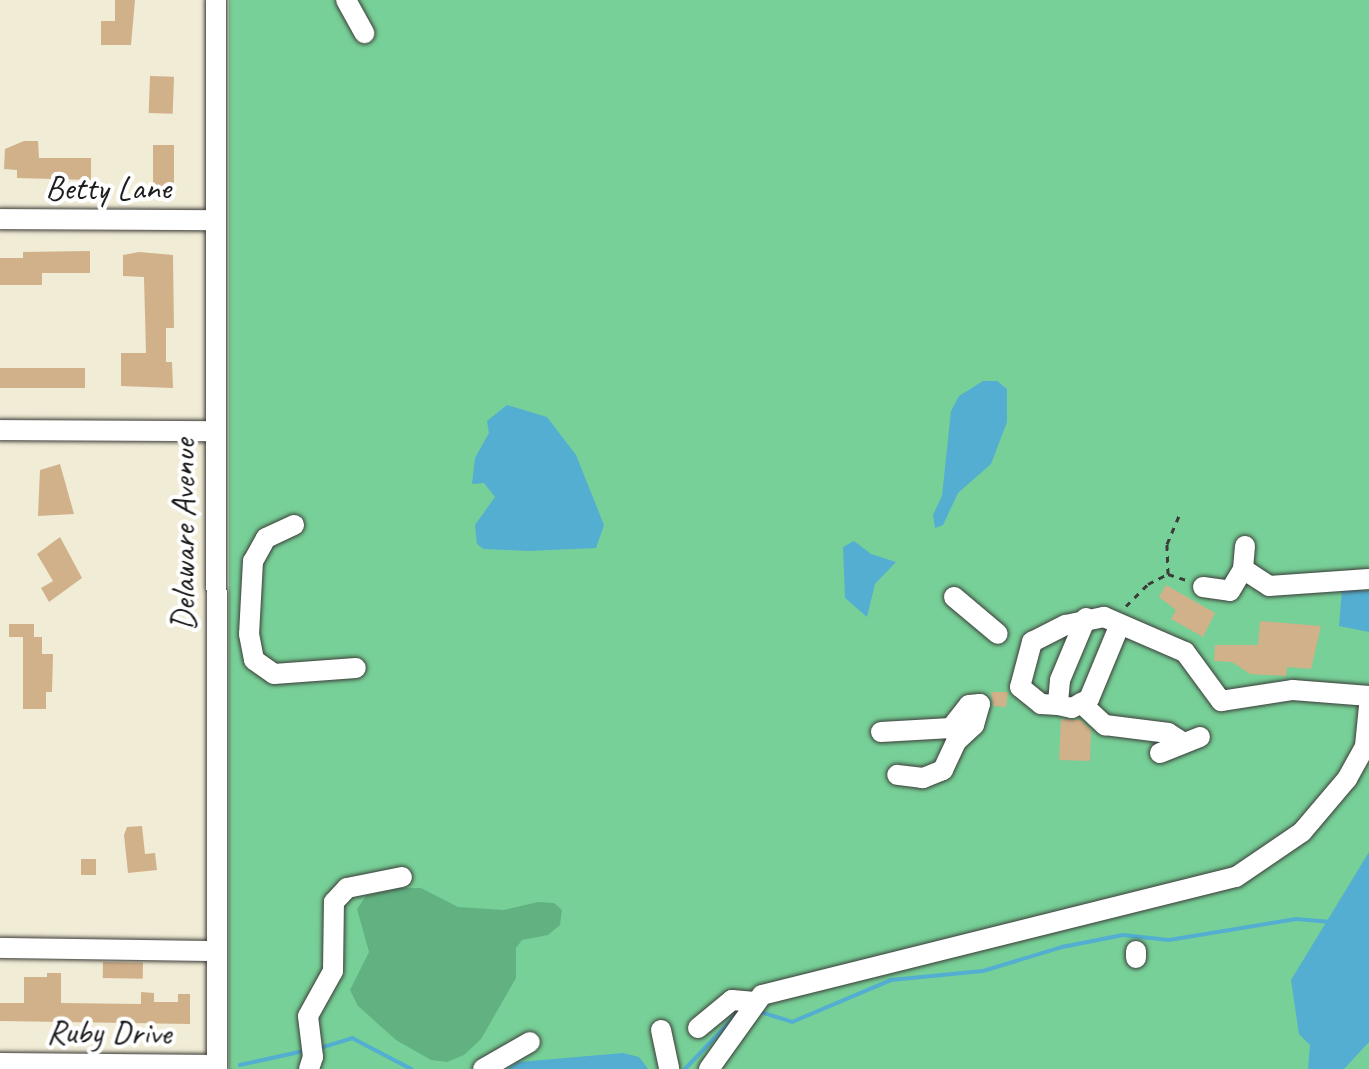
<!DOCTYPE html>
<style>
body{margin:0}
#map{position:relative;width:1369px;height:1069px;overflow:hidden;background:#f1ecd6;font-family:Caveat,sans-serif}
div>[style]{position:absolute}
[style*='--x']{left:calc(var(--x)*1px);top:calc(var(--y)*1px);width:calc(var(--w)*1px);rotate:calc(var(--a)*1deg)}
.green>*{inset:0;background:#77d097;transform-origin:0 0}
.forest>*{inset:0;background:#61b280}
.water>*{inset:0;background:#53aed1}
.stream>*{height:4px;margin:-2px;padding:0 2px;transform-origin:2px;border-radius:2px;background:#53aed1}
.building>*{inset:0;background:#d0b18a;transform-origin:0 0}
.path>*{height:3px;margin-top:-1.5px;transform-origin:0;background:repeating-linear-gradient(90deg,#3c3b38 0 6px,transparent 0 12px)}
.roads{filter:drop-shadow(0 0 2px #3c3b38) drop-shadow(0 0 2px #3c3b38)}
.minor>*{height:20px;margin:-10px;padding:0 10px;transform-origin:10px;border-radius:10px;background:#fff}
span{translate:-50% -50%;white-space:nowrap;text-align:center;line-height:1.15;-webkit-text-stroke:8px #fff;paint-order:stroke}
.street-label{font-size:34px;color:#1c1c1c}
</style>
<div id="map">
<div class="green">
<i style="left:229px;top:0;width:1140px;height:1069px"></i>
</div>
<div class="forest">
<i style="clip-path:polygon(399px 888px,421px 888px,458px 907px,504px 910px,538px 902px,554px 903px,562px 910px,560px 925px,548px 935px,522px 940px,516px 948px,516px 978px,481px 1039px,464px 1055px,447px 1062px,431px 1060px,396px 1040px,358px 1006px,350px 990px,369px 952px,357px 909px,366px 896px)"></i>
</div>
<div class="water">
<i style="clip-path:polygon(983px 381px,997px 381px,1007px 389px,1007px 422px,991px 464px,958px 493px,943px 525px,935px 528px,933px 515px,942px 496px,951px 411px,959px 396px)"></i>
<i style="clip-path:polygon(507px 405px,547px 417px,576px 455px,604px 525px,596px 548px,528px 551px,484px 549px,477px 544px,475px 525px,495px 497px,484px 483px,472px 484px,475px 458px,489px 433px,487px 421px)"></i>
<i style="clip-path:polygon(854px 541px,871px 554px,896px 562px,875px 584px,867px 617px,845px 598px,843px 547px)"></i>
<i style="clip-path:polygon(1342px 589px,1369px 591px,1369px 632px,1339px 626px)"></i>
<i style="clip-path:polygon(1369px 852px,1369px 1042px,1344px 1069px,1308px 1069px,1310px 1045px,1299px 1034px,1291px 980px)"></i>
<i style="clip-path:polygon(623px 1053px,639px 1057px,648px 1069px,507px 1069px,519px 1062px)"></i>
</div>
<div class="stream">
<i style="--x:757;--y:1011;--w:37;--a:17"></i>
<i style="--x:792;--y:1022;--w:108;--a:-23"></i>
<i style="--x:891;--y:980;--w:92;--a:-5.6"></i>
<i style="--x:983;--y:971;--w:83;--a:-16.9"></i>
<i style="--x:1062;--y:947;--w:62;--a:-11.1"></i>
<i style="--x:1123;--y:935;--w:46;--a:6.2"></i>
<i style="--x:1169;--y:940;--w:129;--a:-9.4"></i>
<i style="--x:1296;--y:919;--w:35;--a:5"></i>
<i style="--x:320;--y:1048;--w:34;--a:-17"></i>
<i style="--x:352;--y:1038;--w:67;--a:27.7"></i>
<i style="--x:240;--y:1065;--w:70;--a:-12.4"></i>
<i style="--x:685;--y:1069;--w:81;--a:-46.5"></i>
</div>
<div class="building">
<i style="clip-path:polygon(115px 0,135px 0,131px 45px,101px 45px,101px 21px,115px 21px)"></i>
<i style="left:150px;top:76px;width:24px;height:37px;rotate:2deg"></i>
<i style="clip-path:polygon(24px 141px,38px 141px,39px 158px,91px 158px,91px 180px,17px 178px,17px 170px,4px 169px,5px 149px)"></i>
<i style="left:153px;top:145px;width:21px;height:41px"></i>
<i style="clip-path:polygon(90px 251px,90px 273px,42px 273px,42px 285px,0 285px,0 258px,23px 258px,23px 252px)"></i>
<i style="clip-path:polygon(139px 252px,173px 255px,174px 328px,166px 328px,166px 362px,172px 362px,173px 388px,121px 386px,121px 353px,146px 353px,144px 277px,123px 276px,123px 255px)"></i>
<i style="left:0;top:368px;width:85px;height:20px"></i>
<i style="clip-path:polygon(60px 464px,74px 514px,38px 516px,40px 470px)"></i>
<i style="clip-path:polygon(60px 537px,82px 578px,49px 602px,41px 588px,53px 581px,37px 554px)"></i>
<i style="clip-path:polygon(1166px 585px,1215px 613px,1203px 637px,1171px 619px,1176px 610px,1159px 597px)"></i>
<i style="clip-path:polygon(1260px 621px,1321px 626px,1311px 669px,1287px 667px,1286px 676px,1250px 674px,1232px 662px,1214px 661px,1215px 645px,1258px 645px)"></i>
<i style="clip-path:polygon(9px 624px,34px 624px,34px 637px,42px 637px,42px 654px,53px 654px,52px 692px,46px 692px,46px 709px,23px 709px,23px 637px,9px 637px)"></i>
<i style="clip-path:polygon(991px 692px,1008px 692px,1006px 707px,993px 706px)"></i>
<i style="clip-path:polygon(1061px 719px,1081px 720px,1091px 730px,1090px 761px,1059px 760px)"></i>
<i style="clip-path:polygon(142px 826px,145px 854px,155px 853px,157px 870px,128px 873px,124px 835px,127px 827px)"></i>
<i style="left:81px;top:859px;width:15px;height:16px"></i>
<i style="left:103px;top:962px;width:40px;height:16px;rotate:1deg"></i>
<i style="clip-path:polygon(47px 973px,61px 973px,61px 1003px,141px 1004px,141px 992px,154px 993px,154px 1002px,178px 1002px,178px 994px,190px 994px,190px 1024px,0 1021px,0 1003px,24px 1003px,24px 977px,47px 977px)"></i>
</div>
<div class="path">
<i style="--x:1168;--y:574;--w:30;--a:-92"></i>
<i style="--x:1167;--y:544;--w:33;--a:-67"></i>
<i style="--x:1126;--y:606;--w:31;--a:-45"></i>
<i style="--x:1148;--y:584;--w:22;--a:-27"></i>
<i style="--x:1168;--y:574;--w:23;--a:18"></i>
</div>
<div class="roads">
<div class="minor">
<i style="--x:216;--y:0;--w:1069;--a:89.95"></i>
<i style="--x:346;--y:0;--w:38;--a:61"></i>
<i style="--x:0;--y:219;--w:215;--a:0.3"></i>
<i style="--x:0;--y:430;--w:215;--a:0.3"></i>
<i style="--x:294;--y:525;--w:31;--a:155"></i>
<i style="--x:266;--y:538;--w:26;--a:119"></i>
<i style="--x:253;--y:561;--w:73;--a:93.1"></i>
<i style="--x:249;--y:634;--w:26;--a:79"></i>
<i style="--x:254;--y:660;--w:24;--a:35"></i>
<i style="--x:274;--y:674;--w:82;--a:-4.2"></i>
<i style="--x:1245;--y:546;--w:23;--a:95"></i>
<i style="--x:1243;--y:569;--w:31;--a:33"></i>
<i style="--x:1269;--y:586;--w:100;--a:-4"></i>
<i style="--x:1203;--y:587;--w:27;--a:8"></i>
<i style="--x:1230;--y:591;--w:26;--a:-59"></i>
<i style="--x:954;--y:597;--w:57;--a:40.1"></i>
<i style="--x:1086;--y:618;--w:67;--a:112.8"></i>
<i style="--x:1060;--y:680;--w:25;--a:95"></i>
<i style="--x:1058;--y:705;--w:14;--a:12"></i>
<i style="--x:1072;--y:708;--w:19;--a:-28"></i>
<i style="--x:1089;--y:699;--w:81;--a:-67.5"></i>
<i style="--x:1081;--y:703;--w:33;--a:43"></i>
<i style="--x:1105;--y:725;--w:64;--a:7.2"></i>
<i style="--x:1168;--y:733;--w:15;--a:32"></i>
<i style="--x:1058;--y:705;--w:17;--a:-177"></i>
<i style="--x:1041;--y:704;--w:27;--a:-141"></i>
<i style="--x:1020;--y:687;--w:47;--a:-75.1"></i>
<i style="--x:1032;--y:642;--w:38;--a:-27"></i>
<i style="--x:1066;--y:625;--w:39;--a:-12"></i>
<i style="--x:1104;--y:617;--w:88;--a:23.4"></i>
<i style="--x:1185;--y:652;--w:61;--a:53.7"></i>
<i style="--x:1221;--y:701;--w:73;--a:-8.7"></i>
<i style="--x:1293;--y:690;--w:76;--a:4.5"></i>
<i style="--x:881;--y:732;--w:70;--a:-3.3"></i>
<i style="--x:951;--y:728;--w:29;--a:-52"></i>
<i style="--x:969;--y:705;--w:11;--a:-5"></i>
<i style="--x:980;--y:704;--w:22;--a:106"></i>
<i style="--x:974;--y:725;--w:25;--a:137"></i>
<i style="--x:956;--y:742;--w:31;--a:115"></i>
<i style="--x:943;--y:770;--w:22;--a:158"></i>
<i style="--x:923;--y:778;--w:26;--a:-173"></i>
<i style="--x:1160;--y:753;--w:43;--a:-21.8"></i>
<i style="--x:0;--y:948;--w:216;--a:0.8"></i>
<i style="--x:1136;--y:951;--w:7;--a:90"></i>
<i style="--x:698;--y:1028;--w:44;--a:-39.5"></i>
<i style="--x:732;--y:1000;--w:23;--a:5"></i>
<i style="--x:661;--y:1030;--w:40;--a:78"></i>
<i style="--x:0;--y:1063;--w:217;--a:0.5"></i>
<i style="--x:309;--y:1069;--w:13;--a:-72"></i>
<i style="--x:313;--y:1057;--w:41;--a:-97"></i>
<i style="--x:308;--y:1016;--w:51;--a:-60.9"></i>
<i style="--x:333;--y:971;--w:69;--a:-89.2"></i>
<i style="--x:334;--y:902;--w:19;--a:-47"></i>
<i style="--x:347;--y:888;--w:56;--a:-11.3"></i>
<i style="--x:483;--y:1069;--w:54;--a:-29.9"></i>
<i style="--x:709;--y:1069;--w:91;--a:-54.4"></i>
<i style="--x:762;--y:995;--w:488;--a:-14"></i>
<i style="--x:1236;--y:877;--w:80;--a:-34.3"></i>
<i style="--x:1302;--y:832;--w:70;--a:-49.7"></i>
<i style="--x:1347;--y:779;--w:38;--a:-61"></i>
<i style="--x:1365;--y:746;--w:40;--a:-84.3"></i>
</div>
</div>
<div class="street-label">
<span style="left:108px;top:188px">Betty Lane</span>
<span style="left:183px;top:535px;rotate:-90deg">Delaware Avenue</span>
<span style="left:109px;top:1032px;rotate:1deg">Ruby Drive</span>
</div>
</div>
